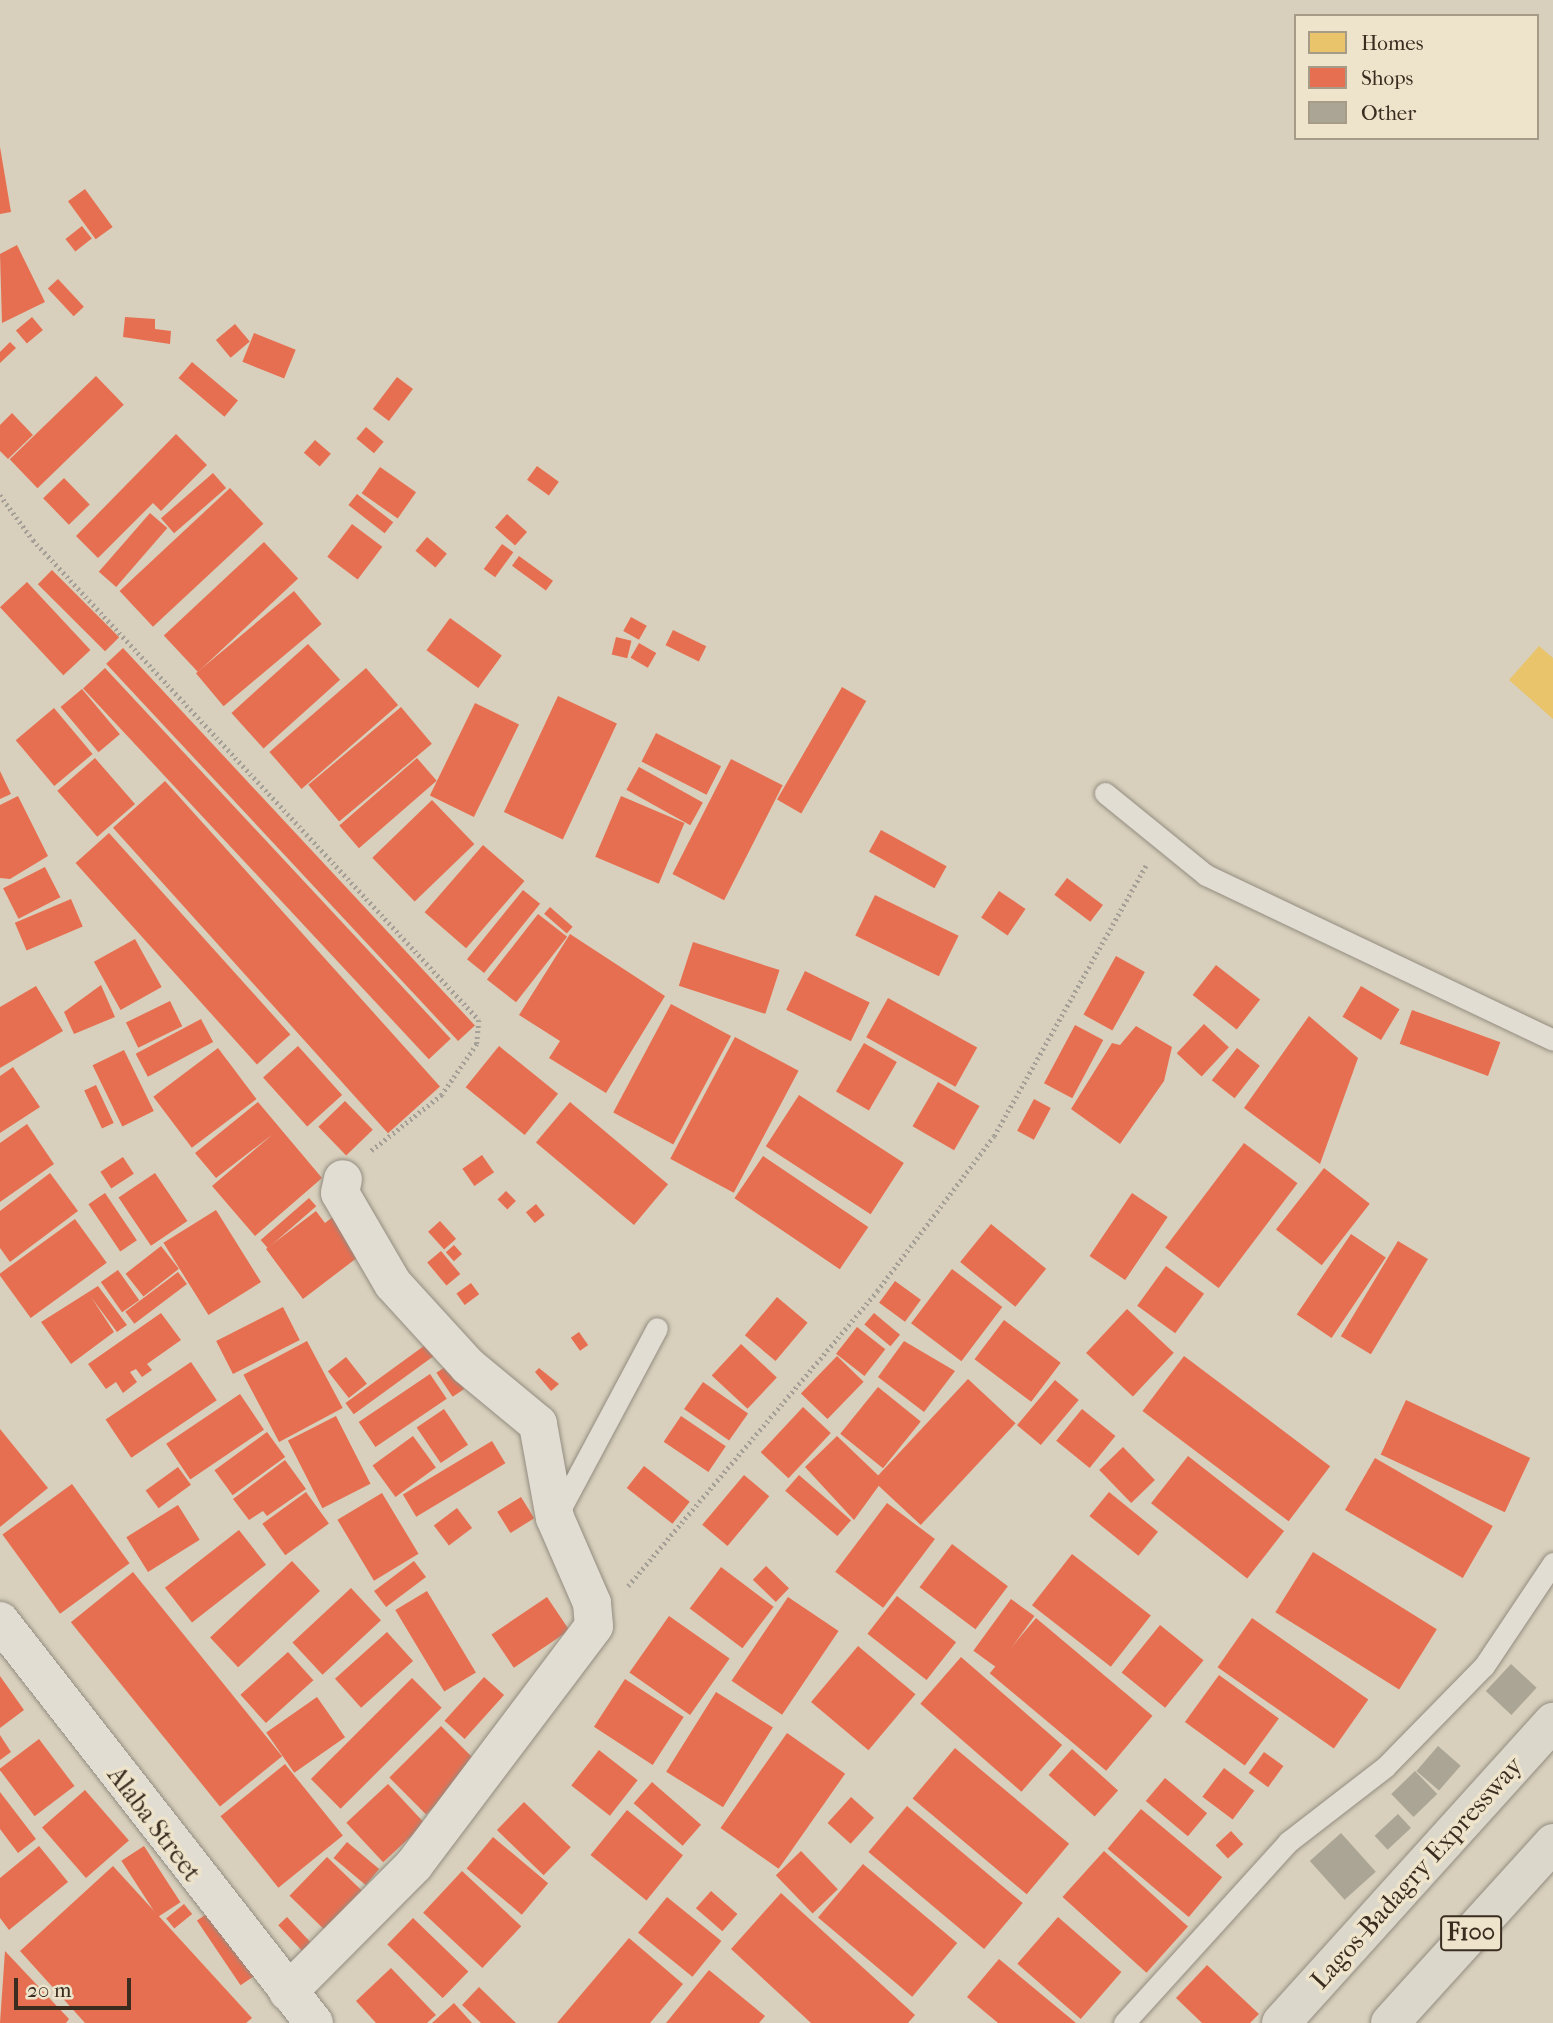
<!DOCTYPE html>
<style>
body{margin:0}
#map{position:relative;width:1553px;height:2023px;overflow:hidden;background:#d8d0bc;font-family:"IM FELL French Canon",serif}
div>[style]{position:absolute}
[style*='--x']{left:calc(var(--x)*1px);top:calc(var(--y)*1px);width:calc(var(--w)*1px);rotate:calc(var(--a)*1deg)}
.homes>*{inset:0;background:#e9c46a}
.shops>*{inset:0;background:#e76f51;transform-origin:0 0}
.building>*{inset:0;background:#aba596;transform-origin:0 0}
.path>*{height:4.5px;margin-top:-2.25px;transform-origin:0;background:repeating-linear-gradient(90deg,#a5a097 0 2px,transparent 0 5.5px)}
.roads{filter:drop-shadow(0 0 2px #938c80) drop-shadow(0 0 2px #938c80)}
.service>*{height:21px;margin:-10.5px;padding:0 10.5px;transform-origin:10.5px;border-radius:10.5px;background:#e1ddd2}
.minor>*{height:38px;margin:-19px;padding:0 19px;transform-origin:19px;border-radius:19px;background:#e1ddd2}
.primary>*{height:38px;margin:-19px;padding:0 19px;transform-origin:19px;border-radius:19px;background:#dbd7cb}
.trunk>*{height:38px;margin:-19px;padding:0 19px;transform-origin:19px;border-radius:19px;background:#dbd7cb}
span{translate:-50% -50%;white-space:nowrap;text-align:center;line-height:1.15;-webkit-text-stroke:7px #eee4cb;paint-order:stroke}
.shield-label span{padding:2px 5px;background:#eee4cb;border:2px solid;border-radius:5px;-webkit-text-stroke-width:0}
.shield-label{font-size:24px;color:#3a2d20;font-weight:700}
.street-label{font-size:26px;color:#3a2d20}
.legend{position:absolute;left:1294px;top:14px;width:245px;height:126px;box-sizing:border-box;background:#eee4cb;border:2px solid #a69b87;margin:0;padding:9px 12px;list-style:none;font-size:21px;color:#3a2d20}
.legend li{display:flex;align-items:center;gap:14px;height:35px}
.legend b{width:35px;border:2px solid #a69b87}
.scale{position:absolute;left:14px;top:1978px;width:117px;height:32px;box-sizing:border-box;border:4px solid #3a2d20;border-top:0;padding-left:9px;font-size:21px;line-height:24px;white-space:nowrap;color:#3a2d20;-webkit-text-stroke:5px #eee4cb;paint-order:stroke}
</style>
<div id="map">
<div class="homes">
<i style="clip-path:polygon(1539px 646px,1553px 658px,1553px 719px,1509px 680px)"></i>
</div>
<div class="shops">
<i style="clip-path:polygon(0 147px,11px 212px,0 214px)"></i>
<i style="left:85px;top:189px;width:47px;height:21px;rotate:54deg"></i>
<i style="left:82px;top:226px;width:16px;height:21px;rotate:52deg"></i>
<i style="clip-path:polygon(17px 245px,45px 302px,2px 323px,0 254px)"></i>
<i style="left:58px;top:279px;width:38px;height:14px;rotate:47deg"></i>
<i style="left:32px;top:317px;width:17px;height:21px;rotate:50deg"></i>
<i style="clip-path:polygon(125px 317px,155px 319px,155px 329px,171px 331px,170px 344px,123px 337px)"></i>
<i style="left:235px;top:324px;width:23px;height:25px;rotate:50deg"></i>
<i style="left:254px;top:333px;width:45px;height:31px;rotate:22deg"></i>
<i style="clip-path:polygon(10px 342px,16px 348px,0 363px,0 352px)"></i>
<i style="left:192px;top:362px;width:60px;height:21px;rotate:40deg"></i>
<i style="left:96px;top:376px;width:40px;height:120px;rotate:46deg"></i>
<i style="left:397px;top:377px;width:20px;height:40px;rotate:37deg"></i>
<i style="clip-path:polygon(12px 413px,33px 435px,8px 459px,0 451px,0 425px)"></i>
<i style="left:366px;top:427px;width:23px;height:15px;rotate:40deg"></i>
<i style="clip-path:polygon(176px 434px,207px 465px,161px 511px,153px 503px,98px 558px,76px 536px)"></i>
<i style="left:315px;top:440px;width:21px;height:17px;rotate:41deg"></i>
<i style="left:537px;top:466px;width:27px;height:17px;rotate:36deg"></i>
<i style="left:380px;top:467px;width:44px;height:32px;rotate:35deg"></i>
<i style="left:213px;top:473px;width:20px;height:69px;rotate:49deg"></i>
<i style="left:64px;top:478px;width:37px;height:29px;rotate:46deg"></i>
<i style="left:230px;top:488px;width:49px;height:151px;rotate:47deg"></i>
<i style="left:357px;top:494px;width:46px;height:14px;rotate:38deg"></i>
<i style="left:150px;top:513px;width:23px;height:78px;rotate:41deg"></i>
<i style="left:507px;top:514px;width:27px;height:18px;rotate:42deg"></i>
<i style="left:352px;top:524px;width:38px;height:41px;rotate:37deg"></i>
<i style="left:427px;top:537px;width:26px;height:18px;rotate:40deg"></i>
<i style="left:264px;top:542px;width:50px;height:137px;rotate:47deg"></i>
<i style="left:502px;top:544px;width:14px;height:31px;rotate:36deg"></i>
<i style="left:519px;top:556px;width:42px;height:12px;rotate:36deg"></i>
<i style="left:52px;top:570px;width:95px;height:20px;rotate:45deg"></i>
<i style="left:27px;top:582px;width:93px;height:37px;rotate:47deg"></i>
<i style="left:294px;top:591px;width:43px;height:128px;rotate:50deg"></i>
<i style="left:631px;top:617px;width:18px;height:16px;rotate:29deg"></i>
<i style="left:450px;top:618px;width:64px;height:40px;rotate:36deg"></i>
<i style="left:673px;top:630px;width:37px;height:17px;rotate:26deg"></i>
<i style="left:616px;top:637px;width:16px;height:18px;rotate:14deg"></i>
<i style="left:639px;top:643px;width:20px;height:17px;rotate:30deg"></i>
<i style="left:308px;top:644px;width:48px;height:103px;rotate:48deg"></i>
<i style="left:123px;top:648px;width:516px;height:23px;rotate:47deg"></i>
<i style="left:105px;top:668px;width:507px;height:30px;rotate:47deg"></i>
<i style="left:366px;top:668px;width:49px;height:128px;rotate:49deg"></i>
<i style="left:842px;top:687px;width:28px;height:130px;rotate:30deg"></i>
<i style="left:82px;top:689px;width:59px;height:28px;rotate:50deg"></i>
<i style="left:558px;top:696px;width:65px;height:128px;rotate:25deg"></i>
<i style="left:475px;top:703px;width:49px;height:103px;rotate:26deg"></i>
<i style="left:401px;top:707px;width:48px;height:121px;rotate:50deg"></i>
<i style="left:54px;top:708px;width:60px;height:50px;rotate:50deg"></i>
<i style="left:656px;top:733px;width:73px;height:32px;rotate:27deg"></i>
<i style="left:95px;top:758px;width:61px;height:50px;rotate:49deg"></i>
<i style="left:417px;top:758px;width:30px;height:103px;rotate:49deg"></i>
<i style="left:731px;top:759px;width:58px;height:129px;rotate:27deg"></i>
<i style="left:639px;top:767px;width:73px;height:26px;rotate:29deg"></i>
<i style="clip-path:polygon(0 771px,11px 794px,0 799px)"></i>
<i style="left:165px;top:781px;width:411px;height:70px;rotate:48deg"></i>
<i style="clip-path:polygon(18px 796px,48px 856px,10px 879px,0 878px,0 805px)"></i>
<i style="left:621px;top:796px;width:69px;height:66px;rotate:23deg"></i>
<i style="left:432px;top:800px;width:61px;height:83px;rotate:46deg"></i>
<i style="left:881px;top:830px;width:75px;height:25px;rotate:29deg"></i>
<i style="left:109px;top:833px;width:271px;height:45px;rotate:48deg"></i>
<i style="left:483px;top:845px;width:55px;height:89px;rotate:41deg"></i>
<i style="left:45px;top:867px;width:34px;height:47px;rotate:63deg"></i>
<i style="left:1067px;top:878px;width:45px;height:21px;rotate:37deg"></i>
<i style="left:523px;top:890px;width:22px;height:89px;rotate:39deg"></i>
<i style="left:999px;top:891px;width:32px;height:32px;rotate:34deg"></i>
<i style="left:875px;top:895px;width:93px;height:45px;rotate:26deg"></i>
<i style="left:71px;top:899px;width:30px;height:61px;rotate:67deg"></i>
<i style="left:550px;top:907px;width:30px;height:9px;rotate:41deg"></i>
<i style="left:538px;top:914px;width:37px;height:83px;rotate:38deg"></i>
<i style="clip-path:polygon(570px 934px,665px 996px,606px 1093px,549px 1058px,560px 1041px,519px 1015px)"></i>
<i style="left:135px;top:939px;width:55px;height:47px;rotate:61deg"></i>
<i style="left:693px;top:942px;width:91px;height:46px;rotate:18deg"></i>
<i style="left:1116px;top:956px;width:33px;height:67px;rotate:29deg"></i>
<i style="left:1216px;top:965px;width:56px;height:38px;rotate:38deg"></i>
<i style="left:805px;top:971px;width:72px;height:43px;rotate:26deg"></i>
<i style="clip-path:polygon(101px 985px,115px 1017px,74px 1034px,64px 1012px)"></i>
<i style="clip-path:polygon(36px 986px,63px 1031px,0 1068px,0 1007px)"></i>
<i style="left:1361px;top:986px;width:45px;height:36px;rotate:31deg"></i>
<i style="left:888px;top:998px;width:102px;height:45px;rotate:29deg"></i>
<i style="left:170px;top:1001px;width:28px;height:49px;rotate:64deg"></i>
<i style="left:671px;top:1004px;width:68px;height:123px;rotate:28deg"></i>
<i style="left:1412px;top:1010px;width:94px;height:36px;rotate:20deg"></i>
<i style="clip-path:polygon(1309px 1016px,1358px 1058px,1320px 1164px,1244px 1108px)"></i>
<i style="left:201px;top:1019px;width:26px;height:74px;rotate:62deg"></i>
<i style="left:1204px;top:1024px;width:34px;height:40px;rotate:43deg"></i>
<i style="left:1075px;top:1025px;width:32px;height:66px;rotate:28deg"></i>
<i style="clip-path:polygon(1136px 1026px,1172px 1047px,1164px 1081px,1120px 1144px,1071px 1109px,1112px 1043px,1120px 1045px)"></i>
<i style="left:735px;top:1037px;width:72px;height:138px;rotate:28deg"></i>
<i style="left:864px;top:1043px;width:38px;height:56px;rotate:30deg"></i>
<i style="left:298px;top:1046px;width:66px;height:47px;rotate:48deg"></i>
<i style="left:499px;top:1046px;width:76px;height:53px;rotate:39deg"></i>
<i style="left:218px;top:1048px;width:64px;height:81px;rotate:53deg"></i>
<i style="left:1237px;top:1048px;width:29px;height:41px;rotate:38deg"></i>
<i style="left:124px;top:1050px;width:68px;height:35px;rotate:64deg"></i>
<i style="clip-path:polygon(13px 1067px,40px 1107px,0 1133px,0 1076px)"></i>
<i style="left:938px;top:1082px;width:48px;height:51px;rotate:30deg"></i>
<i style="left:96px;top:1085px;width:42px;height:13px;rotate:65deg"></i>
<i style="left:799px;top:1095px;width:125px;height:61px;rotate:33deg"></i>
<i style="left:1034px;top:1099px;width:19px;height:36px;rotate:28deg"></i>
<i style="left:345px;top:1101px;width:40px;height:37px;rotate:46deg"></i>
<i style="clip-path:polygon(258px 1102px,322px 1178px,255px 1236px,212px 1186px,273px 1134px,216px 1178px,195px 1153px)"></i>
<i style="left:570px;top:1102px;width:128px;height:53px;rotate:40deg"></i>
<i style="clip-path:polygon(27px 1124px,54px 1164px,0 1202px,0 1143px)"></i>
<i style="left:1244px;top:1143px;width:67px;height:131px;rotate:37deg"></i>
<i style="left:482px;top:1155px;width:21px;height:24px;rotate:55deg"></i>
<i style="left:763px;top:1156px;width:127px;height:51px;rotate:34deg"></i>
<i style="left:123px;top:1157px;width:20px;height:27px;rotate:57deg"></i>
<i style="left:1324px;top:1168px;width:58px;height:78px;rotate:38deg"></i>
<i style="clip-path:polygon(50px 1173px,78px 1211px,10px 1262px,0 1248px,0 1211px)"></i>
<i style="left:155px;top:1173px;width:58px;height:44px;rotate:56deg"></i>
<i style="left:506px;top:1191px;width:14px;height:12px;rotate:45deg"></i>
<i style="left:105px;top:1193px;width:57px;height:20px;rotate:56deg"></i>
<i style="left:1132px;top:1193px;width:43px;height:76px;rotate:34deg"></i>
<i style="left:309px;top:1198px;width:11px;height:64px;rotate:49deg"></i>
<i style="left:536px;top:1204px;width:14px;height:13px;rotate:51deg"></i>
<i style="left:216px;top:1210px;width:85px;height:62px;rotate:58deg"></i>
<i style="clip-path:polygon(316px 1211px,325px 1223px,334px 1216px,362px 1254px,303px 1299px,266px 1249px)"></i>
<i style="left:75px;top:1219px;width:54px;height:94px;rotate:54deg"></i>
<i style="left:440px;top:1221px;width:24px;height:16px;rotate:48deg"></i>
<i style="left:991px;top:1224px;width:71px;height:49px;rotate:39deg"></i>
<i style="left:1351px;top:1234px;width:42px;height:97px;rotate:34deg"></i>
<i style="left:1398px;top:1241px;width:35px;height:111px;rotate:31deg"></i>
<i style="left:454px;top:1245px;width:12px;height:11px;rotate:48deg"></i>
<i style="left:161px;top:1246px;width:29px;height:45px;rotate:52deg"></i>
<i style="left:441px;top:1251px;width:30px;height:18px;rotate:50deg"></i>
<i style="left:1166px;top:1266px;width:47px;height:49px;rotate:36deg"></i>
<i style="left:952px;top:1269px;width:63px;height:68px;rotate:37deg"></i>
<i style="left:118px;top:1270px;width:37px;height:21px;rotate:55deg"></i>
<i style="left:178px;top:1272px;width:15px;height:66px;rotate:53deg"></i>
<i style="left:895px;top:1281px;width:32px;height:27px;rotate:36deg"></i>
<i style="left:471px;top:1283px;width:14px;height:18px;rotate:54deg"></i>
<i style="clip-path:polygon(98px 1286px,127px 1325px,117px 1332px,91px 1297px,114px 1332px,71px 1364px,41px 1322px)"></i>
<i style="left:777px;top:1297px;width:40px;height:50px;rotate:40deg"></i>
<i style="left:283px;top:1307px;width:37px;height:75px;rotate:63deg"></i>
<i style="left:1127px;top:1309px;width:64px;height:60px;rotate:43deg"></i>
<i style="clip-path:polygon(161px 1313px,181px 1340px,147px 1364px,152px 1370px,142px 1377px,136px 1369px,130px 1372px,137px 1382px,123px 1393px,116px 1382px,106px 1389px,88px 1364px)"></i>
<i style="left:874px;top:1313px;width:34px;height:15px;rotate:40deg"></i>
<i style="left:1004px;top:1320px;width:71px;height:49px;rotate:37deg"></i>
<i style="left:857px;top:1327px;width:36px;height:34px;rotate:38deg"></i>
<i style="left:579px;top:1332px;width:16px;height:10px;rotate:55deg"></i>
<i style="left:307px;top:1341px;width:76px;height:72px;rotate:62deg"></i>
<i style="clip-path:polygon(904px 1341px,955px 1371px,924px 1412px,878px 1377px)"></i>
<i style="left:428px;top:1343px;width:14px;height:102px;rotate:54deg"></i>
<i style="left:741px;top:1344px;width:49px;height:43px;rotate:43deg"></i>
<i style="left:837px;top:1356px;width:37px;height:52px;rotate:44deg"></i>
<i style="left:1184px;top:1356px;width:183px;height:69px;rotate:37deg"></i>
<i style="left:346px;top:1357px;width:34px;height:23px;rotate:52deg"></i>
<i style="left:191px;top:1362px;width:46px;height:103px;rotate:56deg"></i>
<i style="left:448px;top:1365px;width:29px;height:14px;rotate:56deg"></i>
<i style="clip-path:polygon(539px 1368px,559px 1384px,551px 1391px,535px 1372px)"></i>
<i style="left:430px;top:1374px;width:30px;height:86px;rotate:56deg"></i>
<i style="left:968px;top:1379px;width:65px;height:139px;rotate:43deg"></i>
<i style="left:1055px;top:1380px;width:31px;height:59px;rotate:40deg"></i>
<i style="left:703px;top:1382px;width:55px;height:33px;rotate:35deg"></i>
<i style="left:878px;top:1387px;width:55px;height:60px;rotate:39deg"></i>
<i style="left:240px;top:1394px;width:43px;height:89px;rotate:56deg"></i>
<i style="left:1406px;top:1400px;width:137px;height:60px;rotate:25deg"></i>
<i style="left:803px;top:1407px;width:38px;height:62px;rotate:43deg"></i>
<i style="left:444px;top:1409px;width:43px;height:33px;rotate:56deg"></i>
<i style="left:1082px;top:1409px;width:43px;height:41px;rotate:39deg"></i>
<i style="left:336px;top:1416px;width:76px;height:54px;rotate:63deg"></i>
<i style="left:681px;top:1416px;width:54px;height:31px;rotate:34deg"></i>
<i style="clip-path:polygon(0 1429px,48px 1488px,0 1527px)"></i>
<i style="left:267px;top:1432px;width:31px;height:65px;rotate:54deg"></i>
<i style="left:413px;top:1436px;width:39px;height:50px;rotate:54deg"></i>
<i style="clip-path:polygon(837px 1436px,883px 1480px,854px 1520px,805px 1467px)"></i>
<i style="left:492px;top:1441px;width:26px;height:104px;rotate:59deg"></i>
<i style="left:1123px;top:1447px;width:46px;height:33px;rotate:46deg"></i>
<i style="left:1188px;top:1456px;width:122px;height:60px;rotate:38deg"></i>
<i style="left:1375px;top:1458px;width:136px;height:60px;rotate:30deg"></i>
<i style="clip-path:polygon(285px 1460px,306px 1489px,267px 1516px,263px 1511px,249px 1520px,233px 1499px)"></i>
<i style="left:644px;top:1466px;width:58px;height:28px;rotate:38deg"></i>
<i style="left:178px;top:1467px;width:22px;height:40px;rotate:54deg"></i>
<i style="left:744px;top:1475px;width:33px;height:65px;rotate:40deg"></i>
<i style="left:799px;top:1475px;width:69px;height:21px;rotate:41deg"></i>
<i style="left:72px;top:1484px;width:98px;height:86px;rotate:54deg"></i>
<i style="left:306px;top:1492px;width:39px;height:54px;rotate:54deg"></i>
<i style="left:1109px;top:1492px;width:63px;height:31px;rotate:39deg"></i>
<i style="left:382px;top:1493px;width:71px;height:52px;rotate:59deg"></i>
<i style="left:521px;top:1497px;width:25px;height:28px;rotate:58deg"></i>
<i style="left:887px;top:1503px;width:60px;height:86px;rotate:37deg"></i>
<i style="left:178px;top:1505px;width:41px;height:61px;rotate:58deg"></i>
<i style="left:457px;top:1508px;width:25px;height:29px;rotate:53deg"></i>
<i style="left:239px;top:1530px;width:44px;height:94px;rotate:52deg"></i>
<i style="left:952px;top:1544px;width:70px;height:54px;rotate:37deg"></i>
<i style="left:1313px;top:1552px;width:146px;height:71px;rotate:32deg"></i>
<i style="left:1072px;top:1554px;width:100px;height:65px;rotate:38deg"></i>
<i style="left:292px;top:1561px;width:41px;height:112px;rotate:47deg"></i>
<i style="left:414px;top:1561px;width:20px;height:50px;rotate:53deg"></i>
<i style="left:766px;top:1566px;width:32px;height:19px;rotate:44deg"></i>
<i style="left:721px;top:1567px;width:66px;height:52px;rotate:37deg"></i>
<i style="left:133px;top:1572px;width:237px;height:80px;rotate:51deg"></i>
<i style="left:351px;top:1588px;width:44px;height:80px;rotate:47deg"></i>
<i style="left:427px;top:1591px;width:95px;height:37px;rotate:59deg"></i>
<i style="left:897px;top:1596px;width:75px;height:48px;rotate:38deg"></i>
<i style="left:547px;top:1597px;width:40px;height:67px;rotate:56deg"></i>
<i style="left:788px;top:1597px;width:61px;height:101px;rotate:34deg"></i>
<i style="left:1011px;top:1599px;width:29px;height:64px;rotate:36deg"></i>
<i style="left:669px;top:1616px;width:74px;height:69px;rotate:35deg"></i>
<i style="left:1036px;top:1618px;width:152px;height:72px;rotate:40deg"></i>
<i style="left:1252px;top:1618px;width:142px;height:60px;rotate:35deg"></i>
<i style="left:1160px;top:1625px;width:56px;height:61px;rotate:39deg"></i>
<i style="left:387px;top:1632px;width:39px;height:70px;rotate:48deg"></i>
<i style="left:858px;top:1646px;width:75px;height:73px;rotate:40deg"></i>
<i style="left:288px;top:1652px;width:38px;height:64px;rotate:48deg"></i>
<i style="left:961px;top:1657px;width:134px;height:62px;rotate:41deg"></i>
<i style="left:1219px;top:1675px;width:74px;height:58px;rotate:36deg"></i>
<i style="clip-path:polygon(0 1676px,24px 1710px,0 1728px)"></i>
<i style="left:484px;top:1677px;width:27px;height:59px;rotate:42deg"></i>
<i style="left:412px;top:1678px;width:42px;height:143px;rotate:45deg"></i>
<i style="left:625px;top:1679px;width:70px;height:57px;rotate:33deg"></i>
<i style="left:716px;top:1692px;width:67px;height:94px;rotate:32deg"></i>
<i style="left:317px;top:1697px;width:49px;height:62px;rotate:55deg"></i>
<i style="left:441px;top:1726px;width:52px;height:73px;rotate:45deg"></i>
<i style="left:787px;top:1733px;width:71px;height:116px;rotate:35deg"></i>
<i style="clip-path:polygon(0 1735px,11px 1752px,0 1760px)"></i>
<i style="left:39px;top:1739px;width:59px;height:50px;rotate:53deg"></i>
<i style="left:955px;top:1748px;width:149px;height:66px;rotate:40deg"></i>
<i style="left:1072px;top:1749px;width:62px;height:35px;rotate:42deg"></i>
<i style="left:599px;top:1750px;width:49px;height:45px;rotate:38deg"></i>
<i style="left:1264px;top:1752px;width:24px;height:26px;rotate:36deg"></i>
<i style="left:285px;top:1764px;width:92px;height:83px;rotate:51deg"></i>
<i style="left:1224px;top:1768px;width:38px;height:36px;rotate:37deg"></i>
<i style="left:1165px;top:1778px;width:55px;height:30px;rotate:40deg"></i>
<i style="left:652px;top:1782px;width:65px;height:28px;rotate:41deg"></i>
<i style="left:388px;top:1784px;width:54px;height:57px;rotate:47deg"></i>
<i style="left:85px;top:1790px;width:67px;height:57px;rotate:49deg"></i>
<i style="clip-path:polygon(0 1792px,36px 1839px,18px 1853px,0 1829px)"></i>
<i style="left:851px;top:1797px;width:31px;height:35px;rotate:42deg"></i>
<i style="left:524px;top:1802px;width:65px;height:39px;rotate:44deg"></i>
<i style="left:907px;top:1806px;width:151px;height:60px;rotate:40deg"></i>
<i style="left:1141px;top:1809px;width:106px;height:52px;rotate:40deg"></i>
<i style="left:627px;top:1810px;width:72px;height:58px;rotate:39deg"></i>
<i style="left:1231px;top:1831px;width:18px;height:21px;rotate:47deg"></i>
<i style="left:493px;top:1837px;width:72px;height:41px;rotate:40deg"></i>
<i style="left:347px;top:1842px;width:42px;height:21px;rotate:40deg"></i>
<i style="clip-path:polygon(39px 1846px,68px 1882px,9px 1930px,0 1918px,0 1878px)"></i>
<i style="left:144px;top:1846px;width:67px;height:27px;rotate:57deg"></i>
<i style="left:801px;top:1851px;width:53px;height:35px;rotate:46deg"></i>
<i style="left:1104px;top:1851px;width:113px;height:62px;rotate:42deg"></i>
<i style="left:327px;top:1857px;width:53px;height:54px;rotate:44deg"></i>
<i style="left:863px;top:1864px;width:123px;height:70px;rotate:40deg"></i>
<i style="clip-path:polygon(113px 1866px,252px 2018px,246px 2023px,85px 2023px,20px 1951px)"></i>
<i style="left:462px;top:1871px;width:81px;height:57px;rotate:43deg"></i>
<i style="left:711px;top:1891px;width:35px;height:23px;rotate:41deg"></i>
<i style="clip-path:polygon(781px 1893px,915px 2015px,908px 2023px,811px 2023px,731px 1949px)"></i>
<i style="left:667px;top:1897px;width:70px;height:46px;rotate:39deg"></i>
<i style="left:184px;top:1904px;width:13px;height:23px;rotate:51deg"></i>
<i style="left:211px;top:1911px;width:78px;height:17px;rotate:56deg"></i>
<i style="left:287px;top:1917px;width:42px;height:12px;rotate:47deg"></i>
<i style="left:1058px;top:1917px;width:84px;height:62px;rotate:41deg"></i>
<i style="left:413px;top:1918px;width:77px;height:37px;rotate:44deg"></i>
<i style="clip-path:polygon(629px 1938px,683px 1984px,650px 2023px,557px 2023px)"></i>
<i style="clip-path:polygon(5px 1951px,69px 2019px,66px 2023px,0 2023px)"></i>
<i style="clip-path:polygon(999px 1959px,1076px 2023px,998px 2023px,967px 1997px)"></i>
<i style="clip-path:polygon(1207px 1965px,1259px 2014px,1250px 2023px,1202px 2023px,1176px 1998px)"></i>
<i style="clip-path:polygon(391px 1968px,436px 2015px,427px 2023px,376px 2023px,356px 2001px)"></i>
<i style="clip-path:polygon(709px 1970px,765px 2016px,759px 2023px,666px 2023px)"></i>
<i style="clip-path:polygon(479px 1987px,516px 2023px,481px 2023px,462px 2005px)"></i>
<i style="clip-path:polygon(454px 2003px,472px 2023px,432px 2023px)"></i>
</div>
<div class="building">
<i style="left:1511px;top:1664px;width:35px;height:37px;rotate:43deg"></i>
<i style="left:1438px;top:1746px;width:30px;height:33px;rotate:41deg"></i>
<i style="left:1415px;top:1771px;width:32px;height:33px;rotate:46deg"></i>
<i style="left:1398px;top:1814px;width:19px;height:32px;rotate:47deg"></i>
<i style="left:1341px;top:1833px;width:52px;height:42px;rotate:48deg"></i>
</div>
<div class="path">
<i style="--x:0;--y:495;--w:56;--a:53.7"></i>
<i style="--x:33;--y:540;--w:655;--a:47.1"></i>
<i style="--x:479;--y:1020;--w:24;--a:95"></i>
<i style="--x:477;--y:1044;--w:62;--a:124.5"></i>
<i style="--x:442;--y:1095;--w:92;--a:141.6"></i>
<i style="--x:628;--y:1586;--w:386;--a:-49.8"></i>
<i style="--x:877;--y:1291;--w:194;--a:-53"></i>
<i style="--x:994;--y:1136;--w:311;--a:-60.7"></i>
</div>
<div class="roads">
<div class="service">
<i style="--x:1105;--y:793;--w:130;--a:39.1"></i>
<i style="--x:1206;--y:875;--w:384;--a:25.4"></i>
<i style="--x:556;--y:1517;--w:214;--a:-61.9"></i>
<i style="--x:1124;--y:2023;--w:244;--a:-47.8"></i>
<i style="--x:1288;--y:1842;--w:123;--a:-37.7"></i>
<i style="--x:1385;--y:1767;--w:141;--a:-45.6"></i>
<i style="--x:1484;--y:1666;--w:124;--a:-56.2"></i>
</div>
<div class="minor">
<i style="--x:0;--y:1621;--w:510;--a:52.01"></i>
<i style="--x:288;--y:1992;--w:179;--a:-45.2"></i>
<i style="--x:414;--y:1865;--w:299;--a:-53"></i>
<i style="--x:594;--y:1626;--w:23;--a:-95"></i>
<i style="--x:592;--y:1603;--w:93;--a:-113.5"></i>
<i style="--x:555;--y:1518;--w:96;--a:-100.3"></i>
<i style="--x:538;--y:1424;--w:91;--a:-140.4"></i>
<i style="--x:468;--y:1366;--w:111;--a:-132.4"></i>
<i style="--x:393;--y:1284;--w:105;--a:-120.2"></i>
<i style="--x:340;--y:1193;--w:14;--a:-78"></i>
</div>
<div class="primary">
<i style="--x:1281;--y:2023;--w:406;--a:-47.9"></i>
</div>
<div class="trunk">
<i style="--x:1390;--y:2023;--w:243;--a:-47.8"></i>
</div>
</div>
<div class="shield-label">
<span style="left:1471px;top:1933px">F100</span>
</div>
<div class="street-label">
<span style="left:154px;top:1824px;rotate:53deg">Alaba Street</span>
<span style="left:1417px;top:1873px;rotate:-48deg">Lagos-Badagry Expressway</span>
</div>
<ul class="legend">
<li><b style="height:19px;background:#e9c46a"></b>Homes</li>
<li><b style="height:19px;background:#e76f51"></b>Shops</li>
<li><b style="height:19px;background:#aba596"></b>Other</li>
</ul>
<div class="scale">20 m</div>
</div>
